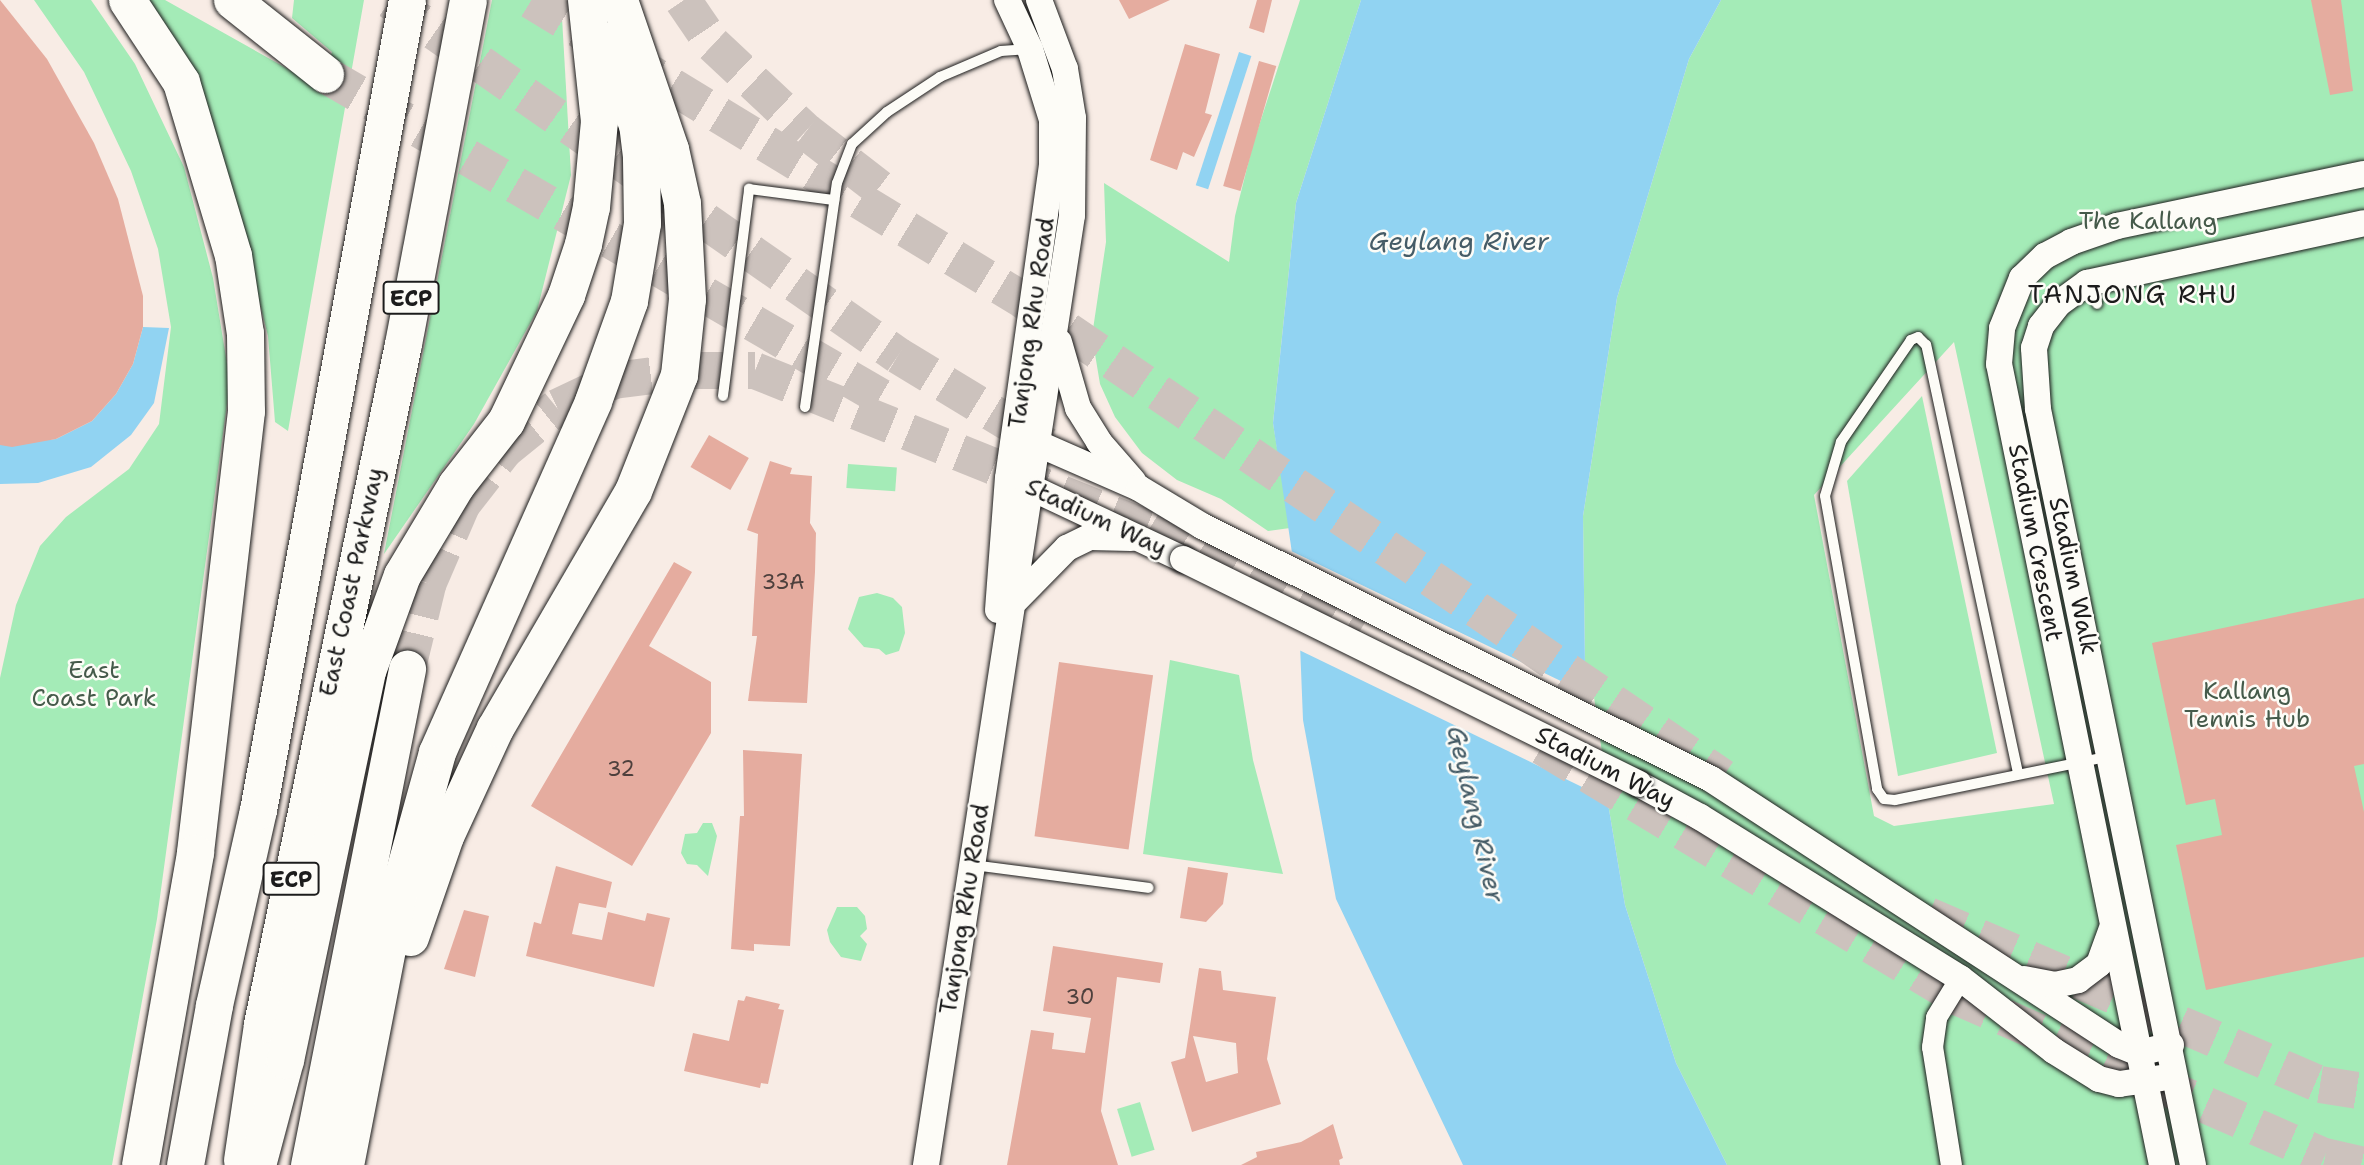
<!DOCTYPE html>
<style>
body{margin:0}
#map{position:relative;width:2364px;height:1165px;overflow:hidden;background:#f8ece5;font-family:"Shantell Sans",sans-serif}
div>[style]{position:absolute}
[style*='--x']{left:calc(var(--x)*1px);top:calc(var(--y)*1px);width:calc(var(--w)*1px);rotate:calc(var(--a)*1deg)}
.green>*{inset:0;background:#a4ebb7;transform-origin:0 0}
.water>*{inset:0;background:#91d3f2;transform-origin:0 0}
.pier>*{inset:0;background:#f8ece5}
.building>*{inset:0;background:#e5ac9f;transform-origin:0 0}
.motorway-tunnel>*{height:37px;margin-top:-18.5px;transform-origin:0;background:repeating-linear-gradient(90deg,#ccc2bd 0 37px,transparent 0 55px)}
.roads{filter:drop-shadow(0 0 2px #1c1c1c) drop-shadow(0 0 2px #1c1c1c)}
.service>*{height:10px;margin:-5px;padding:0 5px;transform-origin:5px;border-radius:5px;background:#fdfcf7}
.minor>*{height:21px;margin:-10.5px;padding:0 10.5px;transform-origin:10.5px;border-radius:10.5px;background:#fdfcf7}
.tertiary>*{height:26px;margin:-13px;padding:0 13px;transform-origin:13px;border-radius:13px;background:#fdfcf7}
.motorway>*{height:37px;margin:-18.5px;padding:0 18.5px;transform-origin:18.5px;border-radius:18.5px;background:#fdfcf7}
.bridges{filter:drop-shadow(0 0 2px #1c1c1c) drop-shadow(0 0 2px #1c1c1c)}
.tertiary-bridge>*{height:26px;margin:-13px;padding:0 13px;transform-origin:13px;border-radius:13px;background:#fdfcf7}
span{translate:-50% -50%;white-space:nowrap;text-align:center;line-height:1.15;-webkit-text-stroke:5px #fdfcf7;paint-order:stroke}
.number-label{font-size:21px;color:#4e403d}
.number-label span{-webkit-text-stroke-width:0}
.shield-label span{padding:2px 5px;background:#fdfcf7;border:2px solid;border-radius:5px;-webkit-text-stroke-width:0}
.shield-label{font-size:23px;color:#1c1c1c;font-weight:700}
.park-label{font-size:24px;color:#455a4a}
.street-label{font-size:24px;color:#1c1c1c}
.water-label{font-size:26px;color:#455c67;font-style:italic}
.neighbourhood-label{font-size:26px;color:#1c1c1c;letter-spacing:2px}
</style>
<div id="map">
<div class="green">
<i style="clip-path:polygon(34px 0,91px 0,135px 64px,184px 167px,213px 278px,230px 382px,157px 919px,112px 1165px,0 1165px,0 678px,16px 605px,40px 546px,66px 517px,129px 469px,159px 424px,171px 327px,158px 249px,131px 171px,84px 72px)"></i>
<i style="clip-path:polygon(147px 0,165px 0,320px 87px,332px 52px,292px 18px,294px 0,364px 0,288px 431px,275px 422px,268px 336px,222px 153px)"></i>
<i style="clip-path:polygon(492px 0,561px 0,571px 175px,537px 311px,474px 424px,384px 554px)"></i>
<i style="clip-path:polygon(1300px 0,1361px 0,1296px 203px,1273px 423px,1290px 528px,1268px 531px,1221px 499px,1177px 480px,1142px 453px,1115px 417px,1100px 384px,1092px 336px,1106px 242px,1104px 183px,1229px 262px,1235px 216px,1253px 144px)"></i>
<i style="clip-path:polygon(evenodd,1721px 0,2364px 0,2364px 1165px,1727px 1165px,1676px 1063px,1625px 905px,1585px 666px,1583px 516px,1617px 298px,1689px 59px,1721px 0,1954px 342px,2054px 804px,1894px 826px,1874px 816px,1814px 495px,1954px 342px)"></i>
<i style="clip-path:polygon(1922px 396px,1997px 753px,1898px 776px,1847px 481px)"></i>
<i style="left:848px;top:464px;width:49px;height:24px;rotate:4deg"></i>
<i style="clip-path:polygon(877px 593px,893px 598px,902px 607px,905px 633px,899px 651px,886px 655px,879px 649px,864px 647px,848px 629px,859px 597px)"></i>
<i style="clip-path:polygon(1170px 660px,1239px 675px,1253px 760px,1283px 874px,1143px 854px)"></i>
<i style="clip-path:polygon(703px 823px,712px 823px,717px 836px,708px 876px,697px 865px,687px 864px,681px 853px,685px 834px,697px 833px)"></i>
<i style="clip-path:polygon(837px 907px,857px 907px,865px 916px,867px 929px,860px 936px,867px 944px,861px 961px,841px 957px,830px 942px,827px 930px)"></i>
<i style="left:1140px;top:1102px;width:50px;height:24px;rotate:73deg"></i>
</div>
<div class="water">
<i style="clip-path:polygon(1361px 0,1721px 0,1689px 59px,1617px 298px,1583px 516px,1585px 666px,1625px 905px,1676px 1063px,1727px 1165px,1463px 1165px,1336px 899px,1303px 720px,1298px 594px,1273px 423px,1296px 203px)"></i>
<i style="left:1239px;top:52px;width:13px;height:140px;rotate:18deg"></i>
<i style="clip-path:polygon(143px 327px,169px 328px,154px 403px,131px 435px,91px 467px,38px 483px,0 484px,0 445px,56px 439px,92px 421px,116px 394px,133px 364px)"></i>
</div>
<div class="pier">
<i style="clip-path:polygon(1289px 550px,1594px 697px,1609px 800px,1297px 649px)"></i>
</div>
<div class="building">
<i style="clip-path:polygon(0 0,47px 59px,94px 143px,118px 199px,143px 296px,143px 327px,133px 364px,116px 394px,92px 421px,56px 439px,12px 447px,0 445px)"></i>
<i style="clip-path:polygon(1119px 0,1170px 0,1129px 19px)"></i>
<i style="clip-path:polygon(1257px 0,1272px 0,1264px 33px,1249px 28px)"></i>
<i style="clip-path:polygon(2311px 0,2341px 0,2353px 91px,2330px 95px)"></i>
<i style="clip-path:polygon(1185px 44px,1220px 54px,1205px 113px,1212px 115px,1194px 157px,1183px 152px,1177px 170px,1150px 160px)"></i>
<i style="left:1259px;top:61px;width:18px;height:130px;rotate:16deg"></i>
<i style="left:709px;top:435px;width:46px;height:37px;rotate:30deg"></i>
<i style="clip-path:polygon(770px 461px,792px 468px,790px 474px,812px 476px,810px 523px,816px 533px,815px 572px,807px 703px,748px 701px,757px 636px,752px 636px,758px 534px,747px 530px)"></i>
<i style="clip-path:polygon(674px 562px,692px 572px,649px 646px,711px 682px,711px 733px,632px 866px,531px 806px)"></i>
<i style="clip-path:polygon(2364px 598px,2364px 764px,2354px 766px,2364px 812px,2364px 957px,2206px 990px,2176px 845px,2222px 835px,2215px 799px,2186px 805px,2152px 643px)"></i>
<i style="left:1059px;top:662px;width:95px;height:176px;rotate:8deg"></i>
<i style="clip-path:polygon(743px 750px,802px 754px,790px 946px,754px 944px,754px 951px,731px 949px,740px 816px,744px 816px)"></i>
<i style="clip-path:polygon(556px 866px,612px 882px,606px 908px,579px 903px,572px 934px,602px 940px,608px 912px,645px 921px,647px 913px,670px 918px,654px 987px,526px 956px,534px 922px,541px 924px)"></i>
<i style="clip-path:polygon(1188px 867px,1228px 873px,1223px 904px,1206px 922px,1180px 918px)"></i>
<i style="clip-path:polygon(464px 910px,489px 916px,475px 977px,444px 969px)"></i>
<i style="clip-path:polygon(1053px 946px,1163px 963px,1160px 983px,1117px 977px,1101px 1111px,1118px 1165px,1007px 1165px,1031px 1030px,1054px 1033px,1052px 1049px,1085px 1053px,1091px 1018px,1043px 1011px)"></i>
<i style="clip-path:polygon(evenodd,1199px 968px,1221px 971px,1223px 990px,1276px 997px,1267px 1059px,1281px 1104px,1192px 1132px,1171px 1062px,1185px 1058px,1199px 968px,1193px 1036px,1236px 1043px,1238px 1073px,1206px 1082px,1193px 1036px)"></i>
<i style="clip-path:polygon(746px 996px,780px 1004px,778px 1009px,784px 1010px,768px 1084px,761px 1083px,760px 1088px,684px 1071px,693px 1033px,729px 1041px,738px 1000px,744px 1001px)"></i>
<i style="clip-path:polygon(1333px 1124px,1343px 1158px,1339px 1160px,1340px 1165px,1241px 1165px,1257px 1157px,1256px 1152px,1301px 1142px)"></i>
</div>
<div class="motorway-tunnel">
<i style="--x:390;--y:0;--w:620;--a:34.95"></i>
<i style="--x:898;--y:355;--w:173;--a:31.3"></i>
<i style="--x:531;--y:0;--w:575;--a:31.34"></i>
<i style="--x:1022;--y:299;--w:848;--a:34.29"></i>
<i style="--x:683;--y:0;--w:53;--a:55.7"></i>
<i style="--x:713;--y:44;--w:127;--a:43.1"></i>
<i style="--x:806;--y:131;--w:95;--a:37.7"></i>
<i style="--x:325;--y:74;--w:656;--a:30.12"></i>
<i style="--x:1158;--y:514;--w:233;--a:31.3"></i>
<i style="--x:407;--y:669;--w:89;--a:-76.3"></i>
<i style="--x:428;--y:583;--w:86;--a:-66.7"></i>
<i style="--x:462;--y:504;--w:68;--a:-52.1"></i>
<i style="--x:504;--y:450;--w:68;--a:-39.1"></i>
<i style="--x:557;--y:407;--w:63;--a:-25.3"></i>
<i style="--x:614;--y:380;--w:80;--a:-7.2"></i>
<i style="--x:693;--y:370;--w:62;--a:0"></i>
<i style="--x:755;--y:370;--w:459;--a:21.9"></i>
<i style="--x:1542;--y:746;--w:481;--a:31.1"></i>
<i style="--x:1954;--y:995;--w:404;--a:23.5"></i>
<i style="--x:2325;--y:1156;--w:39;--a:13"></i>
<i style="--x:1928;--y:915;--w:427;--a:23.3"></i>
<i style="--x:2320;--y:1084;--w:45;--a:9"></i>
</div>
<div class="roads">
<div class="service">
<i style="--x:2094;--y:282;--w:22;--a:82"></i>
<i style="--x:723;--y:396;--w:209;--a:-82.8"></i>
<i style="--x:749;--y:189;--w:86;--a:7.4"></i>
<i style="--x:805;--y:407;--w:226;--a:-81.9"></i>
<i style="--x:837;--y:183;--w:42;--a:-69"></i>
<i style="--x:852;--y:144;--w:47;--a:-42.4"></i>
<i style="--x:887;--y:112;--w:64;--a:-33.4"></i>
<i style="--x:940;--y:77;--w:66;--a:-23.1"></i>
<i style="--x:1001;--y:51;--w:28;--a:-4"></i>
<i style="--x:2018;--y:773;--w:438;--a:-102.1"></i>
<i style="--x:1926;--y:345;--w:11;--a:-135"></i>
<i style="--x:1918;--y:337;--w:8;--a:157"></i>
<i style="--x:1911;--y:340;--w:124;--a:124.5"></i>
<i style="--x:1841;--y:442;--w:56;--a:106.5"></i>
<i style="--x:1825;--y:496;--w:298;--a:79.9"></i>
<i style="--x:1877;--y:789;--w:12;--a:55"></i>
<i style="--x:1884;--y:799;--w:11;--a:5"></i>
<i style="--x:1895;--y:800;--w:216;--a:-11.5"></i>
<i style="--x:973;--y:865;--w:177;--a:7.4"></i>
</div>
<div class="minor">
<i style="--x:1951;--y:1165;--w:120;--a:-99.1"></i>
<i style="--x:1932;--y:1047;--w:30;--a:-82"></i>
<i style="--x:1936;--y:1017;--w:46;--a:-58.4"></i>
</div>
<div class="tertiary">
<i style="--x:1059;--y:342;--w:69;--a:73.9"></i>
<i style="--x:1078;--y:408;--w:40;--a:58"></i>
<i style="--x:1099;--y:442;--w:52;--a:48.9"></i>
<i style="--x:1016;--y:434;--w:134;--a:23.7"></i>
<i style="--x:1139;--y:488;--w:74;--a:31.1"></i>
<i style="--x:1202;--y:526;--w:568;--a:26.43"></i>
<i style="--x:1711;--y:779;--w:487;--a:33.1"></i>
<i style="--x:2119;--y:1045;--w:22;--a:22"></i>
<i style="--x:2139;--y:1053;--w:33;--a:-14"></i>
<i style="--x:1017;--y:481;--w:183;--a:25.2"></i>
<i style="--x:1016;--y:600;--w:73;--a:-45.6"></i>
<i style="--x:1067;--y:548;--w:25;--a:-26"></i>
<i style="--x:1090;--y:537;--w:41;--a:1.4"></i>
<i style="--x:998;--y:610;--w:132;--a:-85.7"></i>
<i style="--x:1008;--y:478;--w:315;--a:-82"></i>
<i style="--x:1052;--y:166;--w:46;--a:-90"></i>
<i style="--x:1052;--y:120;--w:74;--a:-107.2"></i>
<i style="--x:1030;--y:49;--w:54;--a:-115.1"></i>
<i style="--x:1639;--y:784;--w:69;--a:28.4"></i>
<i style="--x:1700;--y:817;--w:306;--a:31.8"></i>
<i style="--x:1960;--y:978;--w:119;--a:37.8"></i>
<i style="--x:2054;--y:1051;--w:53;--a:31.9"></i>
<i style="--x:2099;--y:1079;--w:21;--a:14"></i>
<i style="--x:2119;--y:1084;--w:42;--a:-8.1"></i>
<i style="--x:2024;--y:979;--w:32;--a:11"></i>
<i style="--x:2055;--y:985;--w:24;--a:-12"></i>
<i style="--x:2078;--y:980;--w:26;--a:-37"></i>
<i style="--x:2099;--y:964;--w:37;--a:-70"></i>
<i style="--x:926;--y:1165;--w:961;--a:-81.26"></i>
<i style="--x:1072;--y:215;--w:97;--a:-89.4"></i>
<i style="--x:1073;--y:118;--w:50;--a:-99.3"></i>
<i style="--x:1065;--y:69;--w:74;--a:-110.6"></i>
<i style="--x:2162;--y:1165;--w:817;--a:-101.5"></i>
<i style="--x:1999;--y:364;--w:36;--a:-85"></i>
<i style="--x:2002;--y:328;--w:54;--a:-68.2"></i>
<i style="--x:2022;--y:278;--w:32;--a:-44"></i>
<i style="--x:2045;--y:256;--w:30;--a:-28"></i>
<i style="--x:2071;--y:242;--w:49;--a:-19.2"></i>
<i style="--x:2117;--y:226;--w:252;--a:-11.9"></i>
<i style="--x:2193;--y:1165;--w:772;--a:-101.59"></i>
<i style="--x:2038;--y:409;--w:61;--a:-93.8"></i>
<i style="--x:2034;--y:348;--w:23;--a:-72"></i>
<i style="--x:2041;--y:326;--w:28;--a:-52"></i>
<i style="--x:2058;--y:304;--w:36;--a:-36"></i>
<i style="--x:2087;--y:283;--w:283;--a:-12.2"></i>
</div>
<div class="motorway">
<i style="--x:127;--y:0;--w:98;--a:56.6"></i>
<i style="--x:181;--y:82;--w:181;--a:73.3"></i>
<i style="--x:233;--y:255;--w:79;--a:81.3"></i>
<i style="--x:245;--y:333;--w:78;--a:89.3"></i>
<i style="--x:246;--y:411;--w:445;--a:96.6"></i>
<i style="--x:195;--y:853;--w:317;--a:100"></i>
<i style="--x:232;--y:0;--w:119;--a:38.5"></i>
<i style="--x:410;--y:937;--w:107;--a:-70.9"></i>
<i style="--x:445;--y:836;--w:119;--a:-65.2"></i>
<i style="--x:495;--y:728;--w:274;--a:-59.8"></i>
<i style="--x:633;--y:491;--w:125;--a:-68.4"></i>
<i style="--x:679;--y:375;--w:76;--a:-84"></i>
<i style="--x:687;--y:299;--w:96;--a:-93"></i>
<i style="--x:682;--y:203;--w:55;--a:-102.5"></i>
<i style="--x:670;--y:149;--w:157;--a:-108.9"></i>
<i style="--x:242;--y:1160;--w:137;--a:-81.6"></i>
<i style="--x:262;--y:1024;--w:694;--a:-78.29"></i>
<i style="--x:403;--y:344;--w:350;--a:-79.3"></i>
<i style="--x:185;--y:1165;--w:163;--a:-79.7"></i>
<i style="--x:214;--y:1005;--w:200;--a:-77.3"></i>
<i style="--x:258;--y:810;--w:824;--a:-79.58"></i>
<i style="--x:257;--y:1165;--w:109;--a:-75.1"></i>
<i style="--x:285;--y:1060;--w:398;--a:-78.1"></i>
<i style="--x:367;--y:671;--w:102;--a:-70"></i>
<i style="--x:402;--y:575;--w:105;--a:-59"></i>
<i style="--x:456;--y:485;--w:81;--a:-52"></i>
<i style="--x:506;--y:421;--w:140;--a:-64.5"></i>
<i style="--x:566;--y:295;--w:54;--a:-71.6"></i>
<i style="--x:583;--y:244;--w:38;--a:-78"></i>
<i style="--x:591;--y:207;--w:86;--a:-84.7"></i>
<i style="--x:599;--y:121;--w:122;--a:-96.1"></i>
<i style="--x:309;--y:1165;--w:506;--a:-78.82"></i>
<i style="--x:345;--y:1165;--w:277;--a:-79"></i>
<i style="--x:398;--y:893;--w:146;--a:-74.5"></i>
<i style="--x:437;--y:752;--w:384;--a:-66"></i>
<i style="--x:593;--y:401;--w:106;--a:-70.2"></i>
<i style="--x:629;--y:301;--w:79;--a:-80.5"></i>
<i style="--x:642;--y:223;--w:67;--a:-90.9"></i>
<i style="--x:641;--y:156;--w:31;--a:-97"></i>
<i style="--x:637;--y:125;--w:90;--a:-110"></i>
</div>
</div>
<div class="bridges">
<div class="tertiary-bridge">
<i style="--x:1183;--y:559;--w:508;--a:26.26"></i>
</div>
</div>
<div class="number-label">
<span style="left:783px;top:582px">33A</span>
<span style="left:621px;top:769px">32</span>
<span style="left:1080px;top:997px">30</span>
</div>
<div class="shield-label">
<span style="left:411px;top:298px">ECP</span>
<span style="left:291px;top:879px">ECP</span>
</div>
<div class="park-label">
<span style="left:2148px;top:222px">The Kallang</span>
<span style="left:94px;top:685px">East<br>Coast Park</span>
<span style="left:2247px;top:706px">Kallang<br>Tennis Hub</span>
</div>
<div class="street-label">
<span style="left:1032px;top:323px;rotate:-82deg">Tanjong Rhu Road</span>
<span style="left:1096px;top:518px;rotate:25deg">Stadium Way</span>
<span style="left:2035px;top:543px;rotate:79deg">Stadium Crescent</span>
<span style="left:2073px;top:576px;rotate:78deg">Stadium Walk</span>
<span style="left:352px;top:582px;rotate:-78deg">East Coast Parkway</span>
<span style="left:1605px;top:768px;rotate:27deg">Stadium Way</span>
<span style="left:965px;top:909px;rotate:-81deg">Tanjong Rhu Road</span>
</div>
<div class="water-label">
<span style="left:1459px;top:241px">Geylang River</span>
<span style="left:1476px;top:814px;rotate:77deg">Geylang River</span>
</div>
<div class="neighbourhood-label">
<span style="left:2133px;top:294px">TANJONG RHU</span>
</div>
</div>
